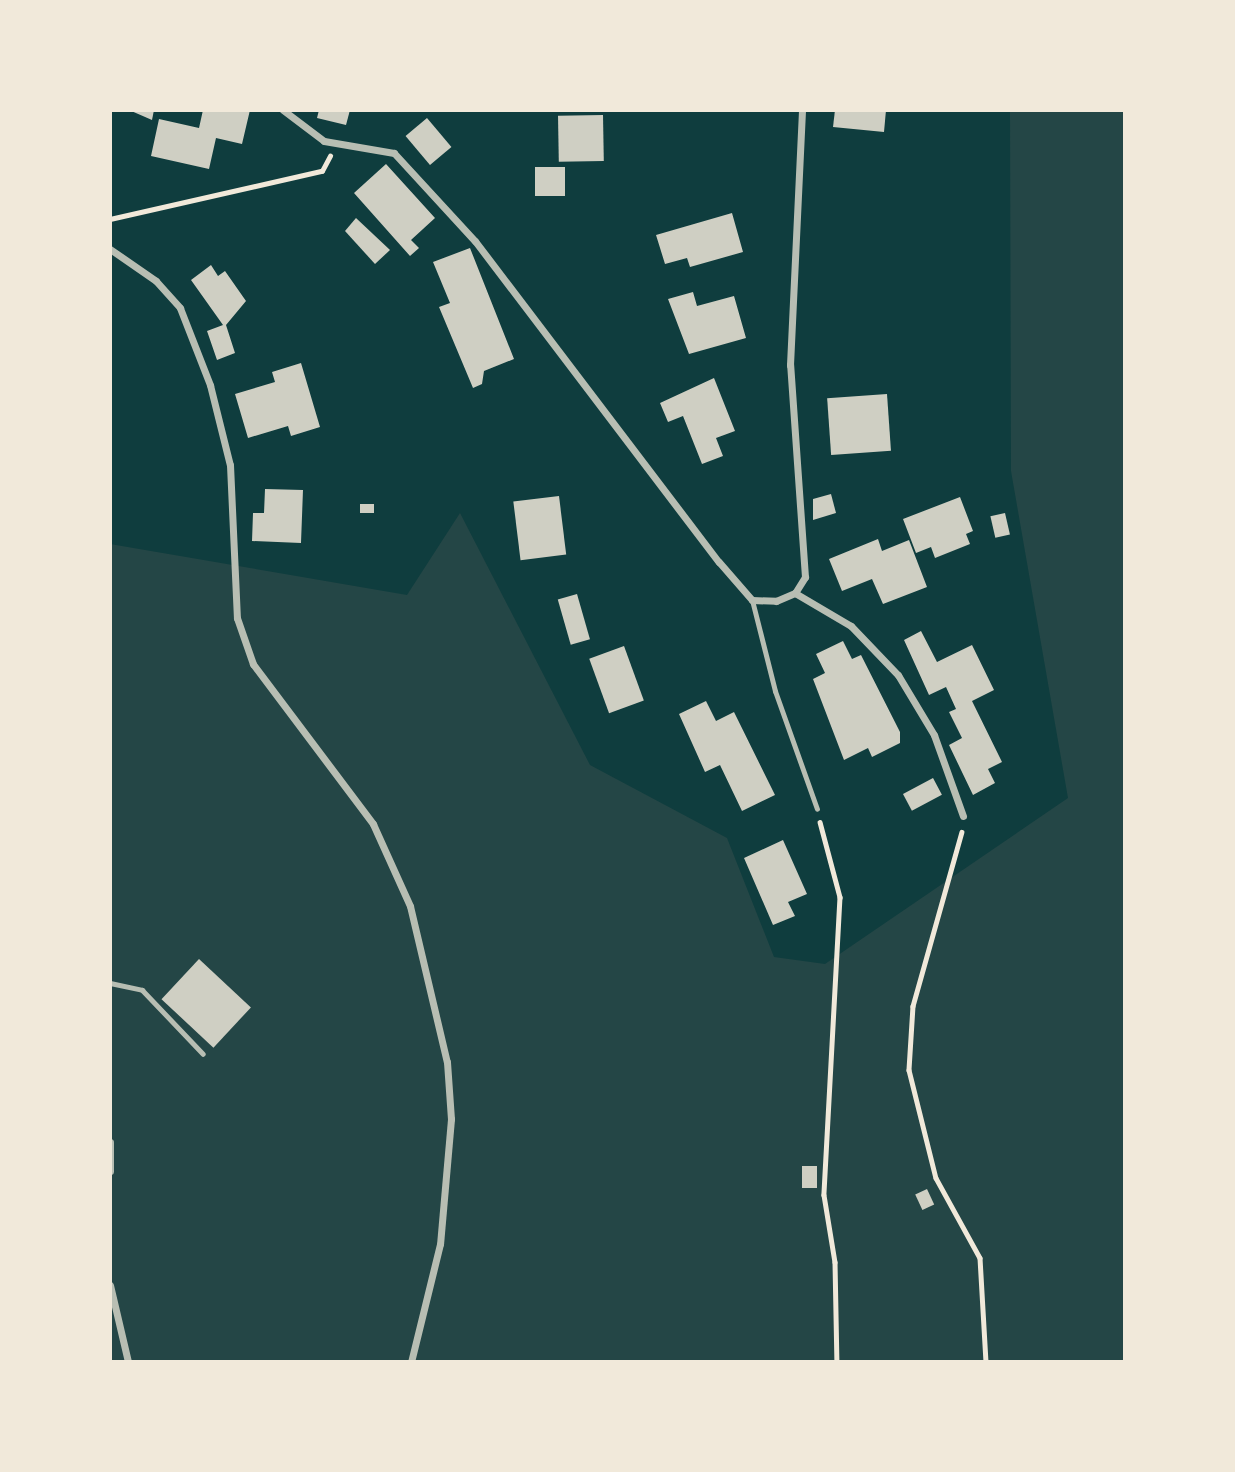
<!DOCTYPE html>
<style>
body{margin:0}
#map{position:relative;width:1235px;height:1472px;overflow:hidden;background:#0f3d3e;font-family:Karla,sans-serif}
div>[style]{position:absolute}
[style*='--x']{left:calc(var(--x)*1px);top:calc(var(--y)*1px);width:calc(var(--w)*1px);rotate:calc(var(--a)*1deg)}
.green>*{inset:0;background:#244646}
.building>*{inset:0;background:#cfcfc3;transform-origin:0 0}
.path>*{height:4.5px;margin:-2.25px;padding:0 2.25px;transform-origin:2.25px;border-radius:2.25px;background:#f1e9da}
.service>*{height:5px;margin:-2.5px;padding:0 2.5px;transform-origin:2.5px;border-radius:2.5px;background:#b8beb3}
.minor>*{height:7px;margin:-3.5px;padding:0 3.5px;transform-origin:3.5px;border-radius:3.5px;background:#b8beb3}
span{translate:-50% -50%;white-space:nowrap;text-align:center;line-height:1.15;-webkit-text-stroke:7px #f1e9da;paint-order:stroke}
.frame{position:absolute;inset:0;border:112px solid #f1e9da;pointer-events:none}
</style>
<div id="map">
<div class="green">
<i style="clip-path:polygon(1010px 110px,1125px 110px,1125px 1362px,110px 1362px,110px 544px,407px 595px,460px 513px,590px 765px,727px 838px,774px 957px,825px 964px,1068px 798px,1011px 471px)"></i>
</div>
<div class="building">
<i style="clip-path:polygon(129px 110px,154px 110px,152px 120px)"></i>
<i style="clip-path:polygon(203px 110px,250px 110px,242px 144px,216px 138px,209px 169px,151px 156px,159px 119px,199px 128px)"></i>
<i style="clip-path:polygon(319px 110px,350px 110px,346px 125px,317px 118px)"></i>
<i style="clip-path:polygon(835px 110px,886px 110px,884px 132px,833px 127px)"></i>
<i style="left:603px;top:115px;width:46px;height:45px;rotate:89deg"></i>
<i style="left:427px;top:118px;width:38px;height:28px;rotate:50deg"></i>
<i style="clip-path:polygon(386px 164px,435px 218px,411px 240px,419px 248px,410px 256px,354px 193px)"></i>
<i style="left:565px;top:167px;width:29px;height:30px;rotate:90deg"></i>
<i style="clip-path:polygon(732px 213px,743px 252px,690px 267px,687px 258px,665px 264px,656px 235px)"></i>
<i style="clip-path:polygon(356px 218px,390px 250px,375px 264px,345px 231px)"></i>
<i style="clip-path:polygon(470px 248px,514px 359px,484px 371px,482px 384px,473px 388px,439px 307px,450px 303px,433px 262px)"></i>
<i style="clip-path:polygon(211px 265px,218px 276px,225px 271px,246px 301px,226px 325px,235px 353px,217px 360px,207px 331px,223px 325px,191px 280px)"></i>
<i style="clip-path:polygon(693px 292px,697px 306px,734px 296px,746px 338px,689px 354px,668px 299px)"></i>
<i style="clip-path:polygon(301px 363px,320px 427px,291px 436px,288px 426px,248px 438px,235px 394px,275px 382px,272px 372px)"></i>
<i style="clip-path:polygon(714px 378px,735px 431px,716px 438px,723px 456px,702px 464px,683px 416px,668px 422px,660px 403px)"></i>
<i style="left:887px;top:394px;width:57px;height:60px;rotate:86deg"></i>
<i style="clip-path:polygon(265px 489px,303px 490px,301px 543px,252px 541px,253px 513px,264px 513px)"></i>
<i style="clip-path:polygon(831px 494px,836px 513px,813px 520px,813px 499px)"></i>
<i style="left:559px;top:496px;width:59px;height:46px;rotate:83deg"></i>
<i style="clip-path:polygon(960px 497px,973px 531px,966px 534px,970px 544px,935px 558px,931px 547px,916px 553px,903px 519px)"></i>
<i style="left:360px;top:504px;width:14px;height:9px"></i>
<i style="left:1005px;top:513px;width:22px;height:15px;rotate:77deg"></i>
<i style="clip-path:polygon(878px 539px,882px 551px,909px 540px,927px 587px,883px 604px,872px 579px,842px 591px,829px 559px)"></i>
<i style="left:577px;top:594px;width:47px;height:20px;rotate:74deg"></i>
<i style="clip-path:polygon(921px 631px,937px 662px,972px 645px,994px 690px,972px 701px,1002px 762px,988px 769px,995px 783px,973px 795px,949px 745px,962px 738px,949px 712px,956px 709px,946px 687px,929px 695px,904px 640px)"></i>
<i style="clip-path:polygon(843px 641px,852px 659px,861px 655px,900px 732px,900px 743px,872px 757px,868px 748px,844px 760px,813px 679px,825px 673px,816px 654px)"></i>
<i style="left:624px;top:646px;width:58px;height:37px;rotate:70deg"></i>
<i style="clip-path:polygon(706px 701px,716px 721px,734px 712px,775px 795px,742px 811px,720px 765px,705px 772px,679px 714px)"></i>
<i style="left:933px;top:778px;width:19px;height:34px;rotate:62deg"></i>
<i style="clip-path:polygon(783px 840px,807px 894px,788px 902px,795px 916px,773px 925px,744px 858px)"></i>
<i style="left:199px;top:959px;width:71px;height:55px;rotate:43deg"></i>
<i style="left:802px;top:1166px;width:15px;height:22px"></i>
<i style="left:927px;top:1189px;width:17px;height:13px;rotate:65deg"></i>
</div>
<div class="path">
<i style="--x:110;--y:219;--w:217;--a:-12.8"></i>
<i style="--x:322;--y:171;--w:17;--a:-62"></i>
<i style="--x:820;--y:822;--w:78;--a:75.1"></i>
<i style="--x:840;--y:897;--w:298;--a:93.1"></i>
<i style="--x:824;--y:1195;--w:68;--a:80.7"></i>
<i style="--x:835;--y:1262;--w:100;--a:88.9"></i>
<i style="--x:962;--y:832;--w:181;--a:105.7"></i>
<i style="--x:913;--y:1006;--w:64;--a:93.6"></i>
<i style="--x:909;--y:1070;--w:111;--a:76"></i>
<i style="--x:936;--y:1178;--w:91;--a:61.2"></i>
<i style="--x:980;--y:1258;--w:104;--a:86.7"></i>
</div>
<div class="service">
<i style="--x:752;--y:600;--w:94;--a:75.8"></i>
<i style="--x:775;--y:691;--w:125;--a:70.4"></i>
<i style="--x:110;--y:983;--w:33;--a:12"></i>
<i style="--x:142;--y:990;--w:88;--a:46.4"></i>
</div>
<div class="minor">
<i style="--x:283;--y:110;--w:51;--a:37.1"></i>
<i style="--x:324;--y:141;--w:71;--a:9.7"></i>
<i style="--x:394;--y:153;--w:120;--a:47.4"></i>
<i style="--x:475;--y:241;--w:403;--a:52.8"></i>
<i style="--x:719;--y:562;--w:50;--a:49"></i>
<i style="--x:752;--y:600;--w:24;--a:2"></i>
<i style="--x:776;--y:601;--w:21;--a:-23"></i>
<i style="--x:795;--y:593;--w:19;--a:-58"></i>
<i style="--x:805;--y:577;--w:213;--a:-94"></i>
<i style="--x:790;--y:365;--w:255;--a:-87.3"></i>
<i style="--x:110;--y:249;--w:56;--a:34.8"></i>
<i style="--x:156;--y:281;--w:36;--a:48"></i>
<i style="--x:180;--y:308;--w:83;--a:68.7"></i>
<i style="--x:210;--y:385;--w:82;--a:76"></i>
<i style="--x:230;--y:465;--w:153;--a:87.4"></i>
<i style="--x:237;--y:618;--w:49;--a:70.8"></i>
<i style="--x:253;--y:664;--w:200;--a:53.1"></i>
<i style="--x:373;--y:824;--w:90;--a:65.7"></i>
<i style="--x:410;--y:906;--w:160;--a:76.7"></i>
<i style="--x:447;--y:1062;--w:57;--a:86"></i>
<i style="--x:451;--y:1119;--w:125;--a:95"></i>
<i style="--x:440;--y:1244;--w:122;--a:103.8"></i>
<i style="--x:795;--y:593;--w:65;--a:30.5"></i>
<i style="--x:851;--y:626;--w:68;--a:46.2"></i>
<i style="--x:898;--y:675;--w:70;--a:59"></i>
<i style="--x:934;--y:735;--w:86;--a:70.3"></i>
<i style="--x:110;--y:1142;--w:29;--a:90"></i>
<i style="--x:110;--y:1285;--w:79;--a:76.8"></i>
</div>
<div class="frame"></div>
</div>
